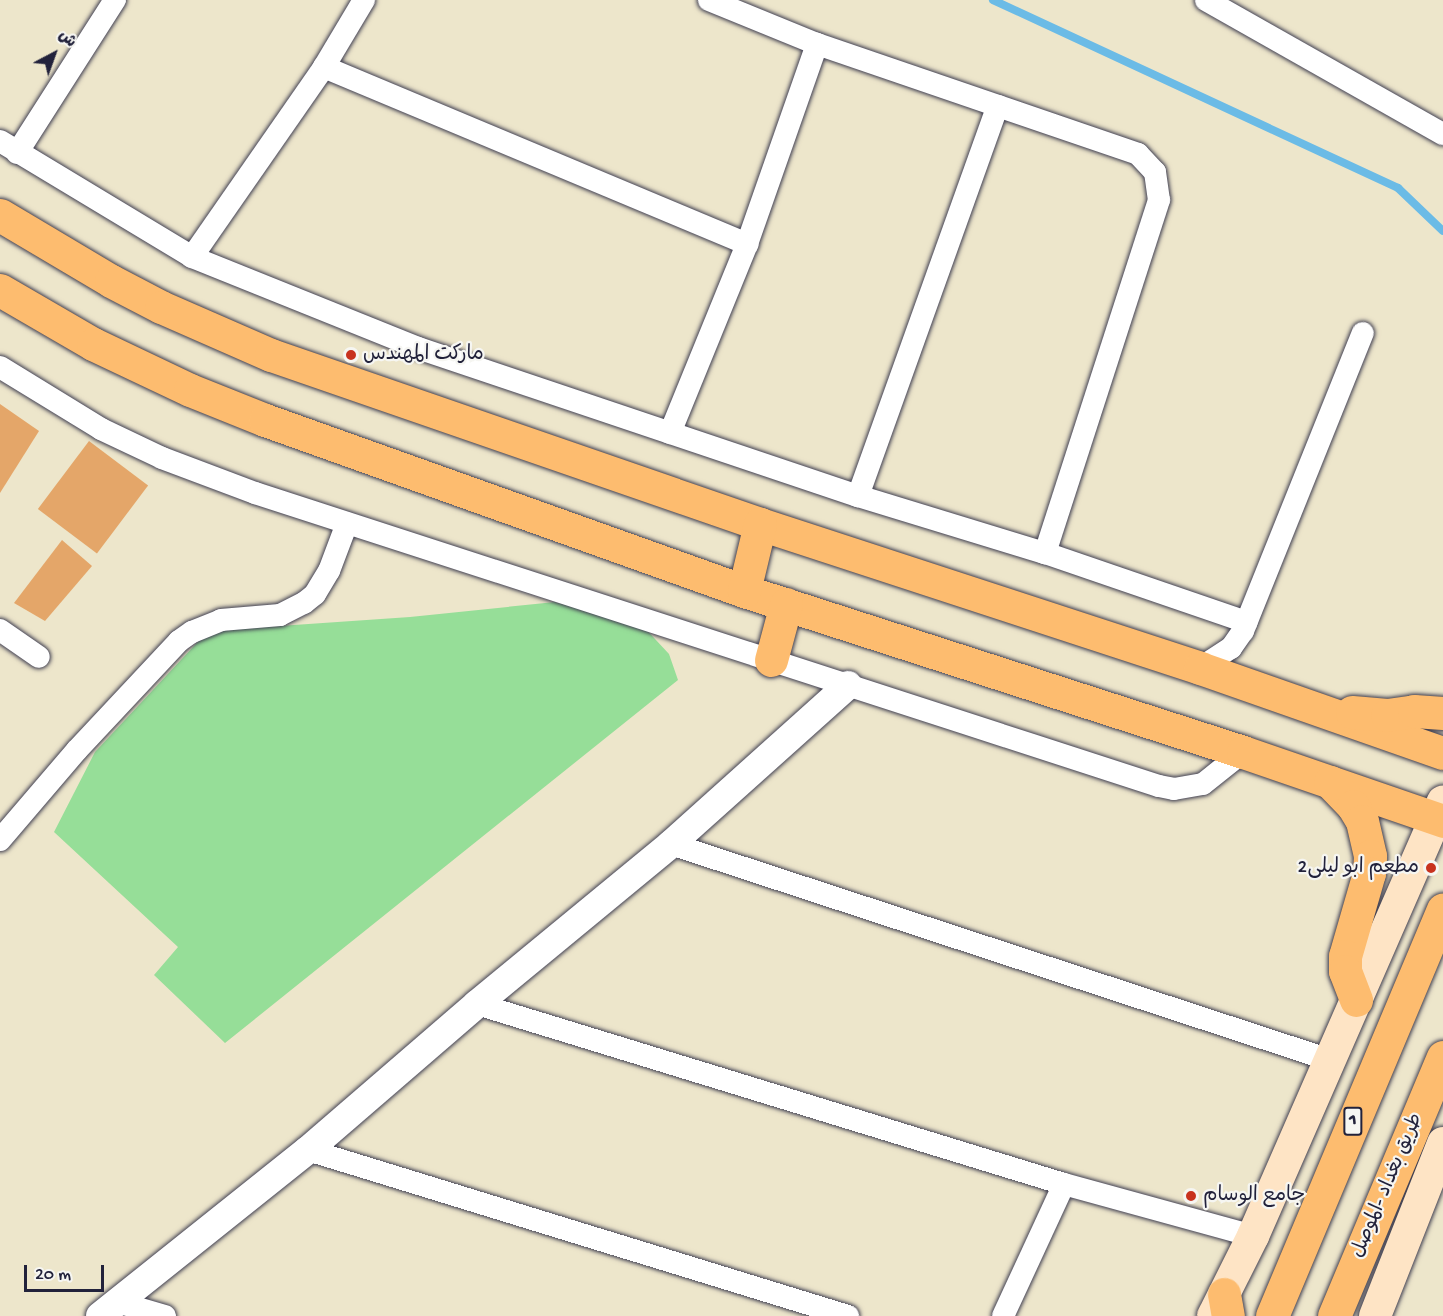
<!DOCTYPE html>
<meta charset="utf-8">
<style>
body{margin:0}
#map{position:relative;width:1443px;height:1316px;overflow:hidden;background:#ede6cb;font-family:"Gochi Hand","Playpen Sans Arabic",sans-serif}
div>[style]{position:absolute}
[style*='--x']{left:calc(var(--x)*1px);top:calc(var(--y)*1px);width:calc(var(--w)*1px);rotate:calc(var(--a)*1deg)}
.green>*{inset:0;background:#96de98}
.stream>*{height:8px;margin:-4px;padding:0 4px;transform-origin:4px;border-radius:4px;background:#6bbbe6}
.building>*{inset:0;background:#e4a669;transform-origin:0 0}
.roads{filter:drop-shadow(0 0 2px #403f51) drop-shadow(0 0 2px #403f51)}
.minor>*{height:22px;margin:-11px;padding:0 11px;transform-origin:11px;border-radius:11px;background:#fff}
.tertiary>*{height:28px;margin:-14px;padding:0 14px;transform-origin:14px;border-radius:14px;background:#fff}
.secondary>*{height:32px;margin:-16px;padding:0 16px;transform-origin:16px;border-radius:16px;background:#fee4c5}
.primary>*{height:33px;margin:-16.5px;padding:0 16.5px;transform-origin:16.5px;border-radius:16.5px;background:#fdbc6f}
.trunk>*{height:33px;margin:-16.5px;padding:0 16.5px;transform-origin:16.5px;border-radius:16.5px;background:#fdbc6f}
.dots>*{width:16px;height:16px;translate:-50% -50%;box-sizing:border-box;border:3px solid #f6f6f2;border-radius:50%}
span{translate:-50% -50%;white-space:nowrap;text-align:center;line-height:1.15;-webkit-text-stroke:4.5px #f6f6f2;paint-order:stroke}
.shield-label span{padding:2px 4px;background:#f6f6f2;border:2px solid;border-radius:4px;-webkit-text-stroke-width:0}
.shield-label{font-size:18px;color:#22223b;font-weight:700}
.poi-label{font-size:20px;color:#22223b}
.left{translate:0 -50%;text-align:left}
.right{translate:-100% -50%;text-align:right}
.street-label{font-size:20px;color:#22223b}
.north{position:absolute;left:24px;top:24px;width:60px;height:60px;-webkit-text-stroke:4px #f6f6f2;paint-order:stroke;rotate:41deg;font-size:16px;font-weight:700;line-height:24px;text-align:center;color:#22223b}
.north::after{content:'';display:block;margin:auto;width:21px;height:27px;background:#22223b;clip-path:polygon(50% 0,100% 100%,50% 72%,0 100%)}
.scale{position:absolute;left:24px;top:1265px;width:80px;height:27px;box-sizing:border-box;border:3px solid #22223b;border-top:0;padding-left:8px;font-size:18px;line-height:21px;white-space:nowrap;color:#22223b;-webkit-text-stroke:4px #f6f6f2;paint-order:stroke}
</style>
<div id="map">
<div class="green">
<i style="clip-path:polygon(555px 602px,642px 625px,669px 654px,678px 680px,225px 1043px,154px 975px,178px 947px,54px 832px,95px 752px,208px 631px,410px 617px)"></i>
</div>
<div class="stream">
<i style="--x:993;--y:0;--w:447;--a:24.9"></i>
<i style="--x:1398;--y:188;--w:62;--a:43.7"></i>
</div>
<div class="building">
<i style="clip-path:polygon(0 404px,39px 431px,0 493px)"></i>
<i style="left:89px;top:441px;width:74px;height:85px;rotate:37deg"></i>
<i style="clip-path:polygon(62px 540px,92px 566px,45px 621px,14px 603px)"></i>
</div>
<div class="roads">
<div class="minor">
<i style="--x:709;--y:0;--w:117;--a:22.2"></i>
<i style="--x:817;--y:44;--w:191;--a:18.9"></i>
<i style="--x:1206;--y:0;--w:272;--a:29.5"></i>
<i style="--x:324;--y:67;--w:459;--a:22.7"></i>
<i style="--x:0;--y:141;--w:224;--a:31.1"></i>
<i style="--x:192;--y:257;--w:244;--a:21.9"></i>
<i style="--x:418;--y:348;--w:464;--a:18.6"></i>
<i style="--x:858;--y:496;--w:195;--a:17"></i>
<i style="--x:1045;--y:553;--w:213;--a:18.9"></i>
<i style="--x:17;--y:153;--w:182;--a:-57.4"></i>
<i style="--x:192;--y:257;--w:231;--a:-55.2"></i>
<i style="--x:324;--y:67;--w:78;--a:-59.2"></i>
<i style="--x:0;--y:367;--w:119;--a:31.5"></i>
<i style="--x:101;--y:429;--w:68;--a:25.4"></i>
<i style="--x:162;--y:458;--w:99;--a:20.6"></i>
<i style="--x:255;--y:493;--w:950;--a:17.96"></i>
<i style="--x:1159;--y:786;--w:15;--a:11"></i>
<i style="--x:1174;--y:789;--w:29;--a:-10"></i>
<i style="--x:1203;--y:784;--w:51;--a:-38.7"></i>
<i style="--x:670;--y:433;--w:204;--a:-67.8"></i>
<i style="--x:747;--y:244;--w:212;--a:-70.7"></i>
<i style="--x:858;--y:496;--w:414;--a:-70.3"></i>
<i style="--x:998;--y:106;--w:148;--a:18.9"></i>
<i style="--x:1138;--y:154;--w:25;--a:47"></i>
<i style="--x:1155;--y:172;--w:28;--a:82"></i>
<i style="--x:1159;--y:200;--w:371;--a:107.9"></i>
<i style="--x:0;--y:630;--w:47;--a:34.7"></i>
<i style="--x:1200;--y:668;--w:37;--a:-33"></i>
<i style="--x:1231;--y:648;--w:21;--a:-55"></i>
<i style="--x:1243;--y:631;--w:321;--a:-68.1"></i>
<i style="--x:0;--y:840;--w:118;--a:-49.5"></i>
<i style="--x:77;--y:750;--w:149;--a:-46.9"></i>
<i style="--x:179;--y:641;--w:16;--a:-35"></i>
<i style="--x:192;--y:632;--w:31;--a:-22"></i>
<i style="--x:221;--y:620;--w:59;--a:-4.8"></i>
<i style="--x:280;--y:615;--w:27;--a:-27"></i>
<i style="--x:304;--y:603;--w:14;--a:-39"></i>
<i style="--x:315;--y:594;--w:27;--a:-59"></i>
<i style="--x:329;--y:571;--w:51;--a:-69.4"></i>
<i style="--x:671;--y:844;--w:693;--a:18.15"></i>
<i style="--x:477;--y:1004;--w:614;--a:17.05"></i>
<i style="--x:1064;--y:1184;--w:145;--a:114.8"></i>
<i style="--x:308;--y:1150;--w:565;--a:17.09"></i>
<i style="--x:1064;--y:1184;--w:196;--a:15.4"></i>
<i style="--x:117;--y:1302;--w:50;--a:16.3"></i>
</div>
<div class="tertiary">
<i style="--x:100;--y:1316;--w:266;--a:-38.6"></i>
<i style="--x:308;--y:1150;--w:223;--a:-40.8"></i>
<i style="--x:477;--y:1004;--w:251;--a:-39.5"></i>
<i style="--x:671;--y:844;--w:238;--a:-41.9"></i>
</div>
<div class="secondary">
<i style="--x:1213;--y:1316;--w:89;--a:-63.4"></i>
<i style="--x:1253;--y:1236;--w:474;--a:-66.4"></i>
<i style="--x:1375;--y:1316;--w:186;--a:-68.5"></i>
</div>
<div class="primary">
<i style="--x:0;--y:215;--w:129;--a:30.7"></i>
<i style="--x:111;--y:281;--w:56;--a:27.5"></i>
<i style="--x:161;--y:307;--w:120;--a:23.6"></i>
<i style="--x:271;--y:355;--w:517;--a:19.07"></i>
<i style="--x:760;--y:524;--w:463;--a:18.1"></i>
<i style="--x:1200;--y:668;--w:257;--a:19.3"></i>
<i style="--x:0;--y:290;--w:108;--a:30.1"></i>
<i style="--x:93;--y:344;--w:107;--a:25.4"></i>
<i style="--x:190;--y:390;--w:81;--a:21.8"></i>
<i style="--x:265;--y:420;--w:509;--a:19.65"></i>
<i style="--x:744;--y:591;--w:524;--a:17.88"></i>
<i style="--x:1243;--y:752;--w:212;--a:19"></i>
<i style="--x:744;--y:591;--w:69;--a:-76.6"></i>
<i style="--x:771;--y:660;--w:58;--a:-75"></i>
<i style="--x:1352;--y:712;--w:35;--a:5"></i>
<i style="--x:1387;--y:715;--w:27;--a:-8"></i>
<i style="--x:1414;--y:711;--w:29;--a:4"></i>
<i style="--x:1330;--y:782;--w:33;--a:46"></i>
<i style="--x:1353;--y:806;--w:17;--a:59"></i>
<i style="--x:1362;--y:821;--w:36;--a:77"></i>
<i style="--x:1370;--y:856;--w:17;--a:93"></i>
<i style="--x:1369;--y:873;--w:86;--a:106.1"></i>
<i style="--x:1345;--y:956;--w:15;--a:90"></i>
<i style="--x:1345;--y:971;--w:31;--a:69"></i>
</div>
<div class="trunk">
<i style="--x:1224;--y:1294;--w:22;--a:80"></i>
<i style="--x:1272;--y:1316;--w:441;--a:-67.2"></i>
<i style="--x:1334;--y:1316;--w:281;--a:-67.2"></i>
</div>
</div>
<div class="dots">
<i style="left:351px;top:355px;background:#c8321e"></i>
<i style="left:1431px;top:868px;background:#c8321e"></i>
<i style="left:1191px;top:1196px;background:#c8321e"></i>
</div>
<div class="shield-label">
<span style="left:1353px;top:1121px">1</span>
</div>
<div class="poi-label">
<span class="left" style="left:363px;top:355px">ماركت المهندس</span>
<span class="right" style="left:1419px;top:868px">مطعم ابو ليلى2</span>
<span class="left" style="left:1203px;top:1196px">جامع الوسام</span>
</div>
<div class="street-label">
<span style="left:1388px;top:1186px;rotate:-67deg">طريق بغداد -الموصل</span>
</div>
<div class="north">ش</div>
<div class="scale">20 m</div>
</div>
